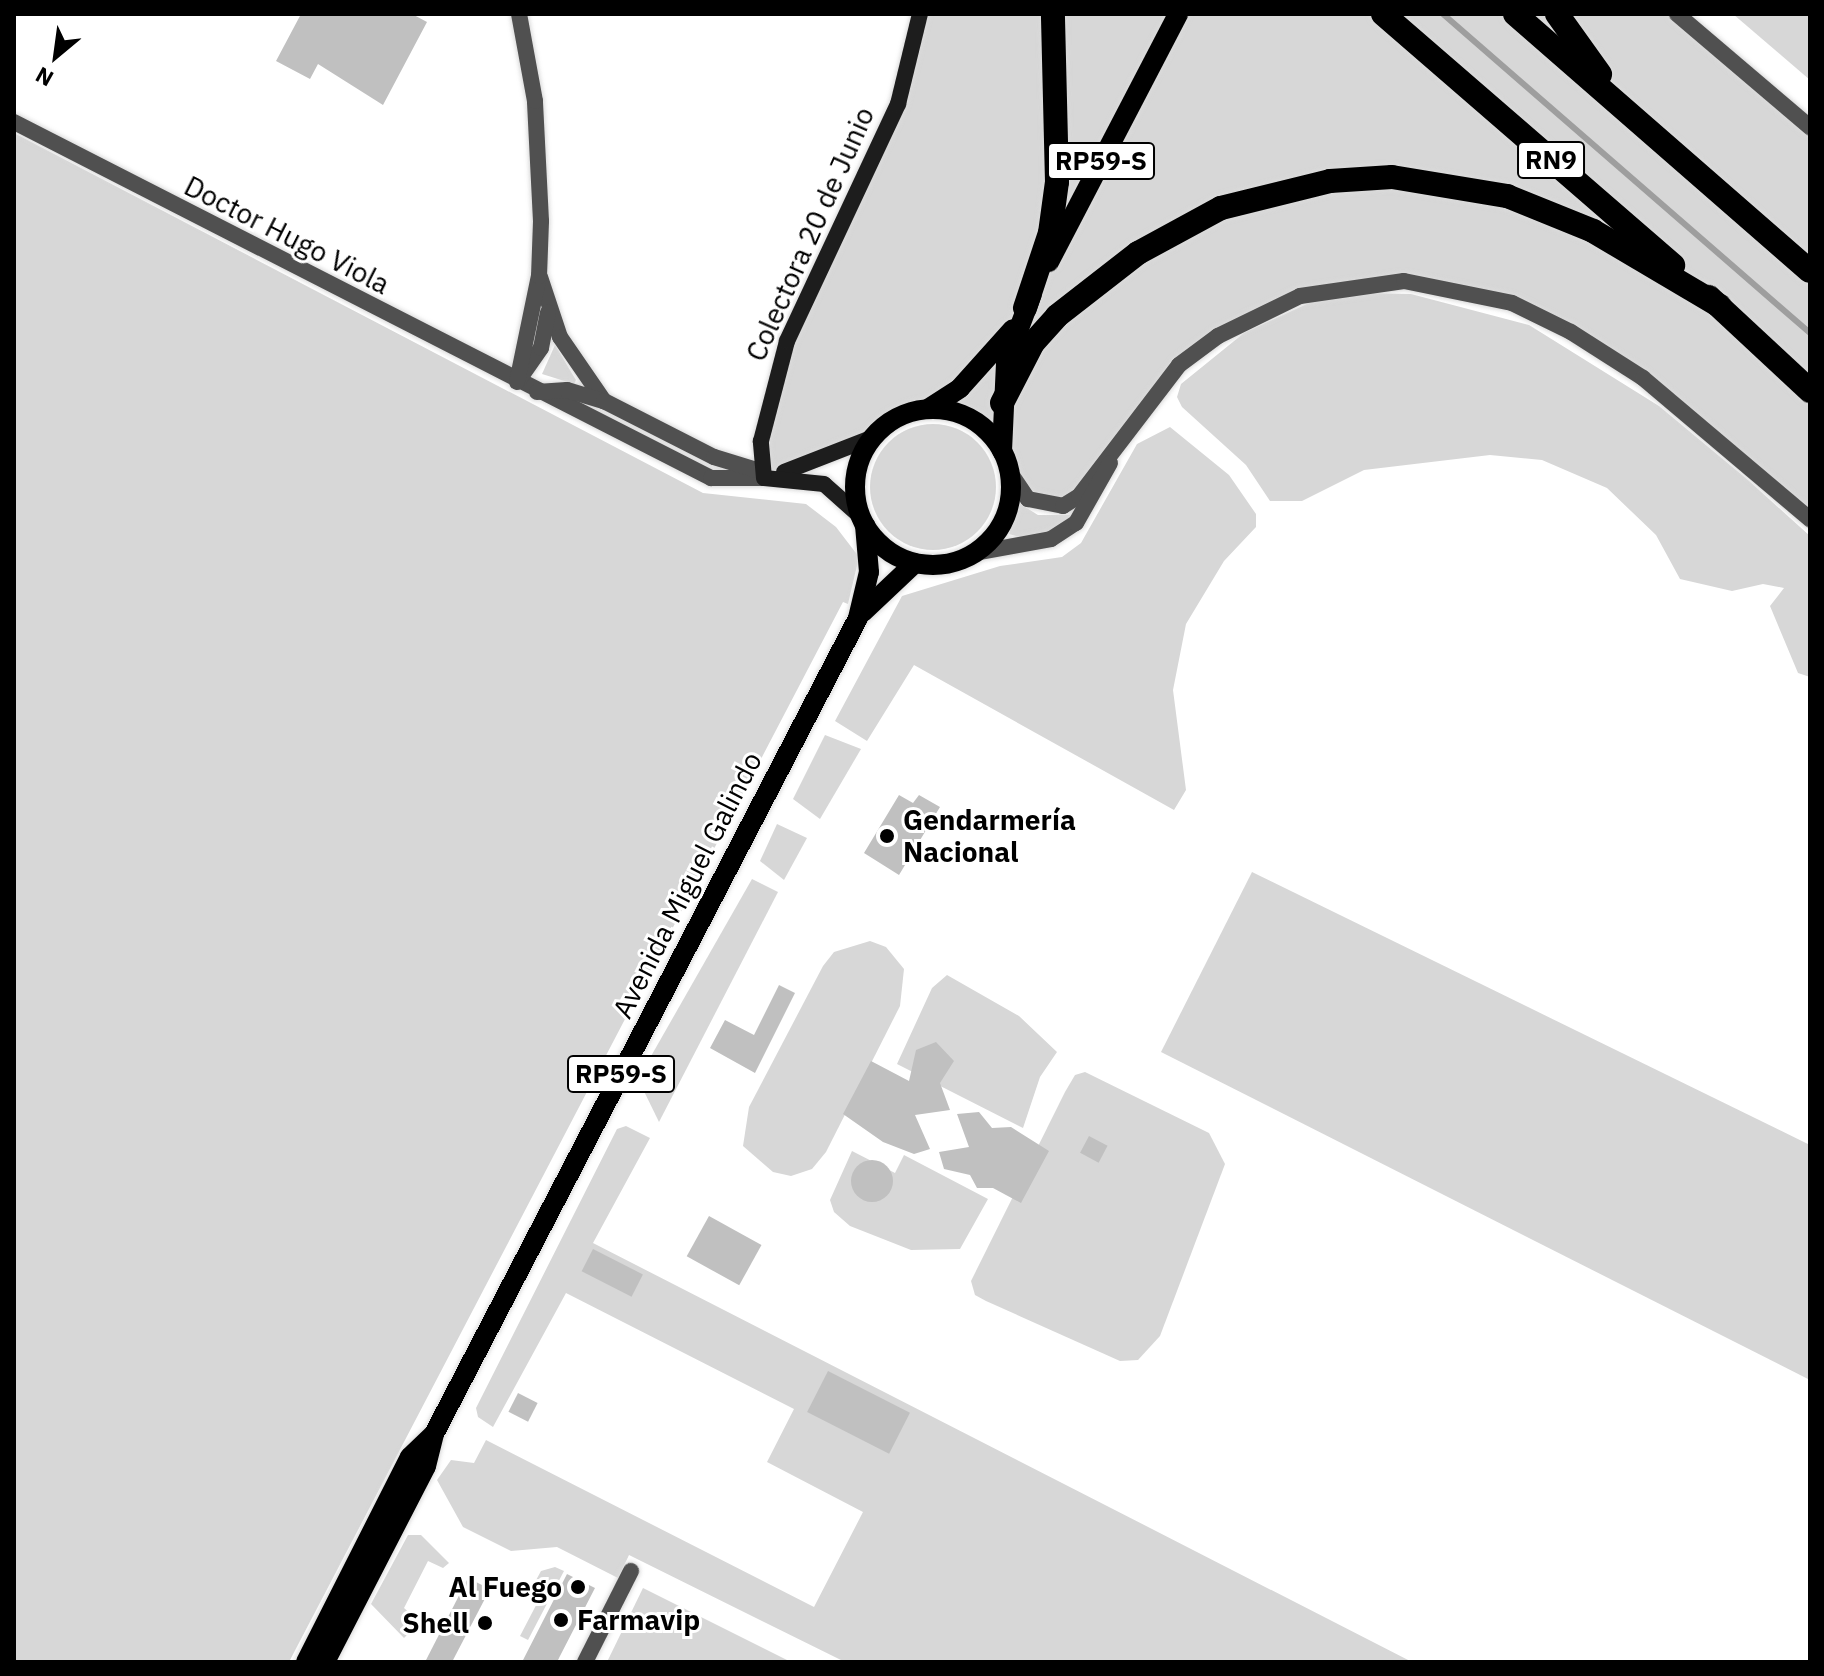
<!DOCTYPE html>
<meta charset="utf-8">
<style>
body{margin:0}
#map{position:relative;width:1824px;height:1676px;overflow:hidden;background:#fff;font-family:"IBM Plex Sans",sans-serif}
div>[style]{position:absolute}
[style*='--x']{left:calc(var(--x)*1px);top:calc(var(--y)*1px);width:calc(var(--w)*1px);rotate:calc(var(--a)*1deg)}
.green>*{inset:0;background:#d7d7d7}
.round{border-radius:50%}
.stream>*{height:6px;margin:-3px;padding:0 3px;transform-origin:3px;border-radius:3px;background:#9e9e9e}
.building>*{inset:0;background:#c0c0c0;transform-origin:0 0}
.roads{filter:drop-shadow(0 0 2px #dbdbdb) drop-shadow(0 0 2px #dbdbdb)}
.minor>*{height:16px;margin:-8px;padding:0 8px;transform-origin:8px;border-radius:8px;background:#505050}
.secondary>*{height:16px;margin:-8px;padding:0 8px;transform-origin:8px;border-radius:8px;background:#1d1d1d}
.primary>*{height:20px;margin:-10px;padding:0 10px;transform-origin:10px;border-radius:10px;background:#000}
.primary>.ring{margin:-10px;padding:0;box-sizing:content-box;background:none;border:20px solid #000;border-radius:50%}
.motorway>*{height:24px;margin:-12px;padding:0 12px;transform-origin:12px;border-radius:12px;background:#000}
.dots>*{width:22px;height:22px;translate:-50% -50%;box-sizing:border-box;border:4px solid #fff;border-radius:50%}
span{translate:-50% -50%;white-space:nowrap;text-align:center;line-height:1.15;-webkit-text-stroke:6px #fff;paint-order:stroke}
.shield-label span{padding:2px 6px;background:#fff;border:2px solid;border-radius:6px;-webkit-text-stroke-width:0}
.shield-label{font-size:26px;color:#000;font-weight:700}
.street-label{font-size:28px;color:#000}
.poi-label{font-size:28px;color:#000;font-weight:700}
.left{translate:0 -50%;text-align:left}
.right{translate:-100% -50%;text-align:right}
.frame{position:absolute;inset:0;border:16px solid #000;pointer-events:none}
.north{position:absolute;left:16px;top:16px;width:80px;height:80px;-webkit-text-stroke:6px #fff;paint-order:stroke;rotate:209deg;font-size:22px;font-weight:700;line-height:32px;text-align:center;color:#000}
.north::after{content:'';display:block;margin:auto;width:28px;height:36px;background:#000;clip-path:polygon(50% 0,100% 100%,50% 72%,0 100%)}
</style>
<div id="map">
<div class="green">
<i style="clip-path:polygon(920px 14px,1677px 14px,1810px 127px,1810px 519px,1571px 332px,1448px 286px,1300px 296px,1179px 365px,1079px 496px,1043px 505px,1009px 471px,989px 433px,971px 419px,928px 409px,907px 413px,871px 438px,793px 471px,763px 472px,765px 411px,876px 156px)"></i>
<i style="clip-path:polygon(1733px 14px,1810px 14px,1810px 80px)"></i>
<i style="clip-path:polygon(14px 133px,703px 493px,806px 504px,836px 527px,859px 557px,848px 604px,843px 602px,289px 1662px,14px 1662px)"></i>
<i style="clip-path:polygon(1360px 293px,1411px 294px,1529px 325px,1659px 406px,1748px 480px,1810px 536px,1810px 677px,1798px 673px,1770px 606px,1784px 588px,1763px 584px,1732px 591px,1680px 579px,1656px 535px,1607px 488px,1542px 460px,1490px 455px,1364px 470px,1302px 501px,1270px 501px,1246px 465px,1182px 407px,1177px 397px,1181px 384px,1244px 333px,1309px 303px)"></i>
<i style="clip-path:polygon(555px 345px,576px 380px,574px 384px,542px 374px)"></i>
<i class="round" style="left:870px;top:424px;width:126px;height:126px"></i>
<i style="clip-path:polygon(1170px 427px,1229px 475px,1256px 514px,1256px 527px,1224px 561px,1186px 624px,1173px 690px,1186px 790px,1174px 810px,914px 665px,867px 741px,835px 721px,902px 596px,1000px 566px,1062px 557px,1081px 543px,1137px 444px)"></i>
<i style="clip-path:polygon(1017px 502px,1038px 515px,1074px 515px,1050px 532px,1020px 537px,1009px 534px)"></i>
<i style="clip-path:polygon(825px 735px,861px 749px,820px 819px,793px 799px)"></i>
<i style="clip-path:polygon(777px 824px,807px 838px,784px 880px,760px 861px)"></i>
<i style="clip-path:polygon(1252px 872px,1810px 1145px,1810px 1380px,1161px 1052px)"></i>
<i style="clip-path:polygon(752px 879px,778px 892px,659px 1122px,638px 1079px)"></i>
<i style="clip-path:polygon(870px 941px,886px 947px,904px 969px,900px 1006px,826px 1152px,812px 1169px,791px 1176px,773px 1172px,743px 1146px,749px 1107px,823px 966px,834px 952px)"></i>
<i style="clip-path:polygon(947px 975px,1019px 1016px,1057px 1052px,1040px 1077px,1023px 1128px,897px 1064px,932px 988px)"></i>
<i style="clip-path:polygon(1085px 1072px,1209px 1133px,1225px 1164px,1160px 1336px,1138px 1360px,1120px 1361px,986px 1301px,975px 1295px,971px 1281px,1065px 1092px,1075px 1075px)"></i>
<i style="clip-path:polygon(626px 1126px,650px 1138px,593px 1243px,1412px 1662px,845px 1662px,629px 1555px,618px 1578px,557px 1547px,511px 1551px,463px 1527px,437px 1480px,451px 1460px,474px 1463px,486px 1440px,814px 1607px,863px 1512px,767px 1462px,794px 1409px,566px 1293px,493px 1427px,478px 1417px,476px 1408px,617px 1129px)"></i>
<i style="clip-path:polygon(852px 1151px,895px 1173px,904px 1155px,988px 1199px,960px 1249px,911px 1250px,850px 1226px,834px 1212px,830px 1200px)"></i>
<i style="clip-path:polygon(408px 1535px,421px 1535px,449px 1563px,443px 1568px,428px 1561px,404px 1608px,420px 1622px,404px 1638px,371px 1604px)"></i>
<i style="clip-path:polygon(555px 1567px,564px 1571px,528px 1640px,520px 1636px,545px 1588px,535px 1582px,541px 1571px)"></i>
<i style="clip-path:polygon(643px 1588px,791px 1662px,607px 1662px)"></i>
</div>
<div class="stream">
<i style="--x:1443;--y:14;--w:486;--a:41"></i>
</div>
<div class="building">
<i style="clip-path:polygon(301px 14px,412px 14px,427px 22px,383px 105px,318px 64px,310px 79px,276px 61px)"></i>
<i style="clip-path:polygon(899px 795px,913px 803px,919px 795px,940px 807px,899px 875px,864px 853px)"></i>
<i style="clip-path:polygon(779px 985px,795px 993px,755px 1073px,710px 1048px,725px 1020px,754px 1035px)"></i>
<i style="clip-path:polygon(936px 1042px,954px 1061px,940px 1083px,950px 1110px,915px 1115px,930px 1149px,914px 1154px,883px 1142px,843px 1114px,871px 1061px,909px 1081px,916px 1050px)"></i>
<i style="clip-path:polygon(979px 1112px,992px 1128px,1011px 1127px,1049px 1151px,1021px 1203px,993px 1188px,977px 1188px,970px 1175px,944px 1169px,939px 1152px,969px 1147px,957px 1114px)"></i>
<i style="left:1089px;top:1136px;width:21px;height:19px;rotate:28deg"></i>
<i class="round" style="left:851px;top:1160px;width:42px;height:42px"></i>
<i style="left:709px;top:1216px;width:60px;height:46px;rotate:29deg"></i>
<i style="left:593px;top:1249px;width:56px;height:25px;rotate:27deg"></i>
<i style="left:828px;top:1371px;width:92px;height:46px;rotate:27deg"></i>
<i style="left:518px;top:1393px;width:22px;height:21px;rotate:27deg"></i>
<i style="clip-path:polygon(567px 1574px,595px 1588px,560px 1656px,557px 1662px,522px 1662px)"></i>
<i style="clip-path:polygon(468px 1578px,490px 1589px,452px 1662px,425px 1662px)"></i>
</div>
<div class="roads">
<div class="minor">
<i style="--x:1677;--y:14;--w:175;--a:40.4"></i>
<i style="--x:14;--y:122;--w:783;--a:27.06"></i>
<i style="--x:711;--y:478;--w:53;--a:0"></i>
<i style="--x:540;--y:277;--w:63;--a:71.6"></i>
<i style="--x:560;--y:337;--w:78;--a:55.5"></i>
<i style="--x:518;--y:381;--w:40;--a:-55.1"></i>
<i style="--x:541;--y:348;--w:36;--a:-79"></i>
<i style="--x:517;--y:382;--w:108;--a:-78.3"></i>
<i style="--x:539;--y:276;--w:55;--a:-87.9"></i>
<i style="--x:541;--y:221;--w:120;--a:-92.9"></i>
<i style="--x:535;--y:101;--w:88;--a:-100.4"></i>
<i style="--x:537;--y:392;--w:30;--a:-4"></i>
<i style="--x:567;--y:390;--w:39;--a:17"></i>
<i style="--x:604;--y:401;--w:123;--a:27"></i>
<i style="--x:714;--y:457;--w:51;--a:17"></i>
<i style="--x:1009;--y:471;--w:34;--a:56"></i>
<i style="--x:1028;--y:499;--w:36;--a:11"></i>
<i style="--x:1063;--y:506;--w:19;--a:-32"></i>
<i style="--x:1079;--y:496;--w:165;--a:-52.6"></i>
<i style="--x:1179;--y:365;--w:49;--a:-36.6"></i>
<i style="--x:1218;--y:336;--w:91;--a:-26"></i>
<i style="--x:1300;--y:296;--w:105;--a:-8.2"></i>
<i style="--x:1404;--y:281;--w:110;--a:11.5"></i>
<i style="--x:1512;--y:303;--w:66;--a:26.2"></i>
<i style="--x:1571;--y:332;--w:85;--a:32.6"></i>
<i style="--x:1643;--y:378;--w:219;--a:40.2"></i>
<i style="--x:975;--y:553;--w:77;--a:-10.4"></i>
<i style="--x:1051;--y:539;--w:30;--a:-33"></i>
<i style="--x:1076;--y:523;--w:69;--a:-60.5"></i>
<i style="--x:585;--y:1662;--w:102;--a:-63.2"></i>
</div>
<div class="secondary">
<i style="--x:784;--y:472;--w:93;--a:-21.3"></i>
<i style="--x:860;--y:516;--w:48;--a:-138.4"></i>
<i style="--x:824;--y:484;--w:60;--a:-174.3"></i>
<i style="--x:764;--y:478;--w:37;--a:-95"></i>
<i style="--x:761;--y:441;--w:103;--a:-75.4"></i>
<i style="--x:787;--y:341;--w:262;--a:-64.9"></i>
<i style="--x:898;--y:104;--w:93;--a:-76.3"></i>
</div>
<div class="primary">
<i style="--x:1049;--y:262;--w:280;--a:-62.5"></i>
<i style="--x:928;--y:409;--w:38;--a:-33"></i>
<i style="--x:960;--y:388;--w:79;--a:-48.1"></i>
<i class="ring" style="left:855px;top:409px;width:136px;height:136px"></i>
<i style="--x:1002;--y:451;--w:88;--a:-87.4"></i>
<i style="--x:1006;--y:363;--w:74;--a:-69.4"></i>
<i style="--x:863;--y:612;--w:71;--a:-43.3"></i>
<i style="--x:306;--y:1662;--w:230;--a:-63.1"></i>
<i style="--x:410;--y:1457;--w:33;--a:-44"></i>
<i style="--x:325;--y:1662;--w:220;--a:-62.7"></i>
<i style="--x:426;--y:1466;--w:33;--a:-76"></i>
<i style="--x:434;--y:1434;--w:920;--a:-62.54"></i>
<i style="--x:858;--y:618;--w:47;--a:-76.6"></i>
<i style="--x:869;--y:572;--w:47;--a:-94.9"></i>
</div>
<div class="motorway">
<i style="--x:1383;--y:14;--w:384;--a:40.9"></i>
<i style="--x:1515;--y:14;--w:391;--a:41.1"></i>
<i style="--x:1557;--y:14;--w:74;--a:54.4"></i>
<i style="--x:1709;--y:297;--w:138;--a:42.9"></i>
<i style="--x:1025;--y:308;--w:79;--a:-71.6"></i>
<i style="--x:1050;--y:233;--w:51;--a:-82.2"></i>
<i style="--x:1057;--y:182;--w:168;--a:-91.4"></i>
<i style="--x:1002;--y:403;--w:68;--a:-62.7"></i>
<i style="--x:1033;--y:343;--w:36;--a:-48"></i>
<i style="--x:1057;--y:316;--w:103;--a:-37.9"></i>
<i style="--x:1138;--y:253;--w:94;--a:-28.5"></i>
<i style="--x:1221;--y:208;--w:112;--a:-13.9"></i>
<i style="--x:1330;--y:181;--w:62;--a:-3.7"></i>
<i style="--x:1392;--y:177;--w:117;--a:9.4"></i>
<i style="--x:1507;--y:196;--w:93;--a:22.1"></i>
<i style="--x:1593;--y:231;--w:147;--a:30.6"></i>
</div>
</div>
<div class="dots">
<i style="left:887px;top:836px;background:#000"></i>
<i style="left:578px;top:1587px;background:#000"></i>
<i style="left:561px;top:1620px;background:#000"></i>
<i style="left:485px;top:1623px;background:#000"></i>
</div>
<div class="shield-label">
<span style="left:1551px;top:160px">RN9</span>
<span style="left:1101px;top:161px">RP59-S</span>
<span style="left:621px;top:1074px">RP59-S</span>
</div>
<div class="street-label">
<span style="left:810px;top:234px;rotate:-66deg">Colectora 20 de Junio</span>
<span style="left:287px;top:235px;rotate:27deg">Doctor Hugo Viola</span>
<span style="left:687px;top:885px;rotate:-63deg">Avenida Miguel Galindo</span>
</div>
<div class="poi-label">
<span class="left" style="left:903px;top:836px">Gendarmería<br>Nacional</span>
<span class="right" style="left:562px;top:1587px">Al Fuego</span>
<span class="left" style="left:577px;top:1620px">Farmavip</span>
<span class="right" style="left:469px;top:1623px">Shell</span>
</div>
<div class="frame"></div>
<div class="north">N</div>
</div>
